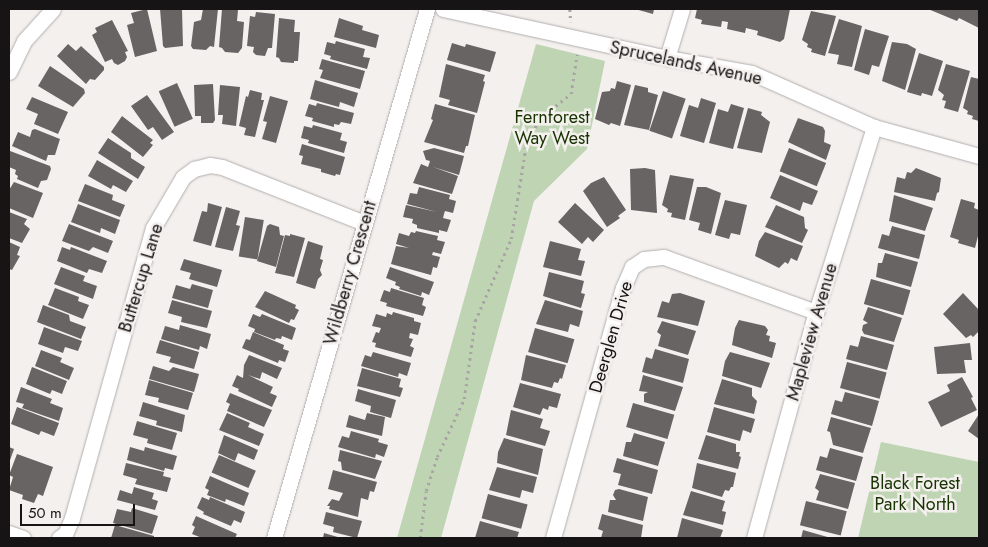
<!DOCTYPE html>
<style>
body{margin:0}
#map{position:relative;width:988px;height:547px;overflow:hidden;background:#f4f0ee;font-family:Jost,sans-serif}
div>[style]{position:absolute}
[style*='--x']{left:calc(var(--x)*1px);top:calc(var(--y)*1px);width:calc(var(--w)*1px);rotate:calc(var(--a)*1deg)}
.green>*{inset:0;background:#bed4b3}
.building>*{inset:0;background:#676463;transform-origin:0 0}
.path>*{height:2.5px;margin-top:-1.25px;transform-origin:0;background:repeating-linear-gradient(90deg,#a8a5a4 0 2.5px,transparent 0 6.5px)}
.roads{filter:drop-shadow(0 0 1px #b2aead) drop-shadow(0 0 1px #b2aead)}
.minor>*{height:15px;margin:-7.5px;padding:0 7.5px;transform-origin:7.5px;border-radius:7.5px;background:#fff}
span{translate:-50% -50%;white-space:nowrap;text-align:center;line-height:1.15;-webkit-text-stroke:5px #f4f0ee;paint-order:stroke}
.street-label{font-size:18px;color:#161414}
.park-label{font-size:18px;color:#163300}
.frame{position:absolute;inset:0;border:10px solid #161414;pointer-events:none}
.scale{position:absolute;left:20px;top:504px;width:115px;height:22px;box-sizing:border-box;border:2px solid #161414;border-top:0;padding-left:6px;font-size:15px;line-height:18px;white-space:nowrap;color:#161414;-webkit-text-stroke:4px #f4f0ee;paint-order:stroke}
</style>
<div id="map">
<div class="green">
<i style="clip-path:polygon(536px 44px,605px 61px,587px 149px,534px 201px,441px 538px,397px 538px)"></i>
<i style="clip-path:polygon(881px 442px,979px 462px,979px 538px,858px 538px)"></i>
</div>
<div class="building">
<i style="clip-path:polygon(147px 9px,157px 51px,135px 57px,127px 25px,134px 23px,131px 13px)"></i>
<i style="clip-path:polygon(160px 9px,182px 9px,183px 46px,165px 48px,163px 46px)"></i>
<i style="clip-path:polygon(203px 9px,218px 9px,214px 47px,210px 46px,206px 50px,193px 49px,191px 46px,194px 22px,201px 20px)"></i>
<i style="clip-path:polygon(222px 9px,238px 10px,237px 21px,244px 22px,242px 48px,238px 53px,225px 52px,222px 48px,219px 47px)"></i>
<i style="clip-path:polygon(635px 9px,654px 9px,653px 14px)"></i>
<i style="clip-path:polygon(697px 9px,790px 9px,784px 39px,780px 42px,757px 35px,758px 31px,746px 28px,745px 33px,727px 29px,728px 22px,722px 21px,721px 27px,701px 24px,702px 20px,695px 18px)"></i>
<i style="clip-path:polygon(928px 9px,979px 9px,979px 28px,959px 18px,957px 21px)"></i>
<i style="clip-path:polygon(811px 11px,836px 16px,825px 56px,811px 52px,812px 49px,807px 47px,808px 44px,802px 40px)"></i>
<i style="clip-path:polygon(256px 12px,275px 14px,272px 48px,268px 48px,265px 56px,256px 55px,253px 52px,254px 47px,247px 46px,250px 16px,255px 17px)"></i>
<i style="clip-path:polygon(279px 18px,295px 20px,294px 32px,300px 32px,298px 61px,294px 61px,294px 63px,281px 62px,279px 58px,276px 57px)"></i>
<i style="clip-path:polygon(339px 18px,363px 26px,362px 30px,379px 35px,376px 48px,334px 37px)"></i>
<i style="clip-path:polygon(839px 19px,862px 26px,852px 67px,837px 64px,839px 55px,828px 53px)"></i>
<i style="clip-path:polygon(112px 20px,128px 51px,125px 52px,127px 57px,125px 61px,118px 65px,114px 63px,112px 59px,105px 62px,92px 35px,97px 32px,95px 28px)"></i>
<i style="clip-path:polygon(865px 29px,889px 36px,879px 67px,872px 65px,869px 75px,854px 70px)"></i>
<i style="clip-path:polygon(336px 41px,365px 49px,363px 57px,370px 58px,367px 69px,330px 59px,331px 56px,324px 54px,327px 42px,335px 44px)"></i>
<i style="clip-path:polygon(892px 42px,907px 44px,916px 49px,905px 90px,882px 81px)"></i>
<i style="clip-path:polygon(452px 43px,465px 47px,466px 44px,496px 52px,490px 72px,447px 60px)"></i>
<i style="clip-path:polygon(68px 44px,76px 51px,81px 46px,104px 67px,104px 70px,95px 80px,90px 79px,86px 84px,57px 56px)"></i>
<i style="clip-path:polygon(919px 53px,943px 61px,932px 96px,922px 93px,921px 96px,907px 92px)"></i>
<i style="clip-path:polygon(322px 59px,365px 71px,360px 89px,320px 78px,323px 70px,319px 69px)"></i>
<i style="clip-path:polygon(446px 64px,485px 75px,483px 81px,485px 82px,477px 113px,448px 105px,450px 100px,439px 97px)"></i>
<i style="clip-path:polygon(946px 64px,970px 71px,958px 112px,944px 108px,946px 101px,942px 100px,944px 95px,938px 90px)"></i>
<i style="clip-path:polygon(50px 66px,84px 89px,85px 93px,73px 107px,38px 86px)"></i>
<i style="clip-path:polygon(971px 77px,979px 79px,979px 121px,972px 119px,973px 116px,967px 114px,968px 111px,963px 108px)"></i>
<i style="clip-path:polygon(315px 80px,358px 93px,354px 107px,340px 102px,339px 107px,310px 99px)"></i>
<i style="clip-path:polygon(617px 81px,631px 85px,620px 126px,611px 123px,609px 125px,595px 119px,602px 92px,610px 91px,611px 88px,615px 89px)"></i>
<i style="left:177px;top:83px;width:39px;height:20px;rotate:66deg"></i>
<i style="clip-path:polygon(213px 84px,215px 120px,213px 123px,201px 123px,201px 116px,195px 116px,194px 85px)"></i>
<i style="clip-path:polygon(220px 85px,240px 87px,236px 126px,222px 124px,223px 115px,218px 115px)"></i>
<i style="clip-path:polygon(635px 85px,648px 88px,648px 92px,658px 95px,649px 130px,624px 125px)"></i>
<i style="clip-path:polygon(250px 90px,262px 93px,261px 100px,264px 100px,255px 137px,244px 135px,246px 128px,239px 126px,246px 96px,248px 97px)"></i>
<i style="left:663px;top:91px;width:24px;height:42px;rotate:19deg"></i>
<i style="clip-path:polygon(147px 95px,174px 132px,162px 140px,153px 127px,148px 130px,131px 106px)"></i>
<i style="clip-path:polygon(270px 96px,288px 101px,276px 143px,262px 139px,267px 122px,263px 121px)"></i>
<i style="clip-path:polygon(32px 97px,68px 112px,58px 134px,34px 124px,38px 114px,26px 109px)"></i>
<i style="clip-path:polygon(701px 98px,716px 103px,704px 143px,680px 136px,689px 105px,698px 108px)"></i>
<i style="clip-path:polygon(317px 103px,354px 113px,351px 124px,341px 122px,339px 125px,334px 124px,334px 127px,312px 121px,313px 118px,305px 116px,309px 104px,316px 106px)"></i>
<i style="clip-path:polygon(435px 104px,475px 115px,468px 146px,466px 146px,464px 153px,424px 142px,433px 120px,431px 119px)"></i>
<i style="clip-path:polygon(731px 104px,744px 108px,733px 149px,709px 143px,718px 109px,728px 112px)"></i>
<i style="clip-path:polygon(748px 108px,762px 112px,761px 115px,770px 122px,762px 153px,737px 148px)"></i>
<i style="clip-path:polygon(122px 116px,153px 140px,150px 143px,153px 145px,143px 157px,111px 132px)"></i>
<i style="clip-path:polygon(798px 118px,823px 127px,825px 131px,824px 142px,831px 145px,826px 160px,788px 142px)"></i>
<i style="clip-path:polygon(313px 125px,342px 133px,340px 140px,347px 142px,344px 153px,308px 143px,309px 140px,301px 138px,304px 126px,312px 128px)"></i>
<i style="clip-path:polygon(35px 129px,60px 139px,55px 155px,48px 155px,46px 161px,12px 146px,18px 132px,30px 137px,32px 130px)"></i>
<i style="clip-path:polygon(108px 138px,131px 153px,131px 158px,145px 167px,138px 179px,98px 153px)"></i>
<i style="clip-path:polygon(302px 144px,345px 157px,340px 175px,336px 174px,335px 176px,321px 172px,321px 169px,301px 164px,303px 156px,299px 155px)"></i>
<i style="clip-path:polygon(434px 148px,464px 156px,459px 175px,433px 167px,458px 176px,452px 194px,413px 183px,421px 164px,428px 167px,430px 161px,426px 160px,423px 151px)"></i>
<i style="left:789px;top:148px;width:40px;height:25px;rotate:22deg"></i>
<i style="clip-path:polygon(10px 151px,50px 166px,51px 169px,47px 180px,41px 181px,38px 188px,17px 179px,18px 176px,15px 174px,16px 170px,9px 167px)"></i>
<i style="clip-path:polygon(97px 160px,133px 181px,126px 192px,113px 185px,111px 189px,88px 176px)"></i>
<i style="clip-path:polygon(645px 168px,655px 170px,657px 213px,631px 210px,630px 169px)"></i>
<i style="clip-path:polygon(916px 168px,941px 178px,939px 192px,937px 193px,935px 201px,894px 192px,897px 177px,905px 179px,907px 172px,911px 173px)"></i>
<i style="clip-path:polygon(670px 175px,694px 179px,685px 220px,671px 217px,672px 213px,667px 212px,668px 209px,662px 205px)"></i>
<i style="clip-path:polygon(780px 175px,818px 191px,812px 205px,803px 202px,800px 211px,770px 198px)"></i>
<i style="clip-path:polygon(604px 177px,626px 210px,618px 216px,620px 218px,607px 227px,583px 191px,591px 183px)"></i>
<i style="clip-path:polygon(14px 182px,43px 193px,33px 218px,9px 208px,9px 190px)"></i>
<i style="clip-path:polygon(85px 184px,113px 195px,112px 200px,125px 205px,120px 217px,78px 201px)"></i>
<i style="clip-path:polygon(419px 187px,450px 195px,449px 199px,456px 201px,453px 213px,445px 211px,444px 214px,443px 218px,451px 220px,447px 232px,439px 230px,439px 233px,417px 228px,417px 225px,412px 223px,413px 219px,403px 217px,406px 205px,437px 212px,407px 204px,410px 193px,417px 194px)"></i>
<i style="clip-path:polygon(697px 187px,706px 187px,721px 193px,711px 234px,698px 230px,700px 223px,689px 220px)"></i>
<i style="clip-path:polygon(894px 195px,933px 208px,925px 231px,889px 221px)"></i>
<i style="clip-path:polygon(961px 199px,975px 203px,974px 208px,979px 210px,979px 232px,975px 248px,958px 243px,959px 240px,950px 237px)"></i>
<i style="clip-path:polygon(725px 200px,747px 205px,740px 235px,731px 233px,729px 239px,715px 235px)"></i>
<i style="clip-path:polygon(208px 203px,222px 207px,211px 246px,193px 241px,202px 211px,207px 212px)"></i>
<i style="clip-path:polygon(575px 203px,604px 230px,593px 242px,588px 237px,582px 244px,558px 222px)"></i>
<i style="clip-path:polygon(78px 204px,120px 220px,115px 234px,101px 228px,100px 233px,71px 222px)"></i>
<i style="clip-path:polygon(776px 205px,804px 217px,805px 228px,808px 230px,802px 243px,765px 227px)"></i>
<i style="clip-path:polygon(226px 207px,240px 211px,236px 225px,240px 226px,233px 251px,215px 247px)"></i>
<i style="clip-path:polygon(9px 212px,27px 219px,24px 224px,30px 229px,22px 243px,9px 238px)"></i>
<i style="left:245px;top:217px;width:19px;height:40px;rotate:9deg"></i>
<i style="clip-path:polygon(69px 224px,113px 241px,108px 253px,93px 247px,89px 251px,62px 241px)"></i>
<i style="clip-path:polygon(270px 224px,279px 227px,280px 235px,284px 236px,276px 267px,257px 261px,267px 226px)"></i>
<i style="clip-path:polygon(892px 226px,925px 235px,919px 259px,878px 248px,882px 234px,889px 236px)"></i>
<i style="clip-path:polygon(416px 231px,438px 236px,437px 240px,445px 242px,441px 254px,433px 252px,432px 255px,440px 257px,437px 268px,433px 267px,431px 275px,391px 264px,396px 246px,409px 248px,396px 244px,399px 233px,409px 236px,411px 232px,415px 233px)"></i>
<i style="clip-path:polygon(765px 232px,803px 246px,797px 261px,791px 258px,788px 264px,785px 262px,779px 268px,755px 256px,759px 241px)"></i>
<i style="clip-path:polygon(290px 234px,305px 238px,294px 277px,275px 273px,285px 235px,290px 236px)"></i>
<i style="clip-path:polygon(308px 241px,323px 246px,320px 259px,323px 260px,320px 270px,322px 275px,318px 279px,315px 289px,296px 283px)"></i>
<i style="clip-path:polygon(550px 241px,581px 249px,578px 260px,585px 261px,581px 276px,543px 267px)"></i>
<i style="clip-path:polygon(9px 242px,20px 247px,17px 255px,20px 256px,12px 270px,9px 269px)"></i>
<i style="clip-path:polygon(62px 247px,70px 250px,71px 247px,107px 261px,102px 273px,89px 269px,87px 273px,57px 261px)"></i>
<i style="clip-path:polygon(885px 253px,918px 262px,911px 287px,876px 277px,878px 263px,882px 263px)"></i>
<i style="clip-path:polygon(184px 259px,222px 270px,217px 287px,189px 279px,191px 273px,180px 270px)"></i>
<i style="clip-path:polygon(61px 267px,85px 276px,83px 281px,97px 286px,93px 299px,54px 284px)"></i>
<i style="clip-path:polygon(390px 267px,434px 282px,429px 295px,422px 292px,421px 296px,399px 289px,400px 287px,395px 285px,396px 282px,386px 278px)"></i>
<i style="clip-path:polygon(549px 272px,584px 281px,581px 293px,585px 294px,581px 308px,543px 296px)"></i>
<i style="left:871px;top:279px;width:41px;height:26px;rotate:16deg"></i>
<i style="clip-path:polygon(192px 284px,213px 290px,208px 308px,172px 298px,176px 285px,190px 289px)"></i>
<i style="clip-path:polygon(55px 288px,79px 297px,78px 301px,89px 305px,83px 319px,48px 305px)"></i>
<i style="clip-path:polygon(391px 288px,424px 298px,422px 305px,426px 307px,423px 316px,386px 306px,387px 303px,380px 301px,384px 290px,390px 292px)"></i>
<i style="clip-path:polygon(265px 291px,296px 305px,295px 308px,299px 310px,294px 320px,291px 319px,289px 323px,255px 307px)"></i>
<i style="clip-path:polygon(680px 293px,705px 301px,698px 326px,657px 317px,662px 301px,669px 303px,672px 294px)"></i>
<i style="clip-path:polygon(963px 293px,979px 310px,979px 331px,973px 337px,971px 335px,966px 338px,943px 314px)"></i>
<i style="clip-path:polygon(172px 300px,212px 311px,207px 328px,181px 322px,182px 317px,168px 313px)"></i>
<i style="clip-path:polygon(545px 300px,583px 311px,579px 327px,570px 324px,568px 332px,536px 324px)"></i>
<i style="clip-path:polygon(43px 305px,69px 315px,70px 321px,86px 327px,81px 339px,37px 322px)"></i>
<i style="clip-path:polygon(868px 307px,902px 318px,894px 342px,864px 334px,862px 330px,863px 325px,868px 323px,863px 320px)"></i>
<i style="clip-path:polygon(393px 312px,414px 318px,414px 321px,421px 323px,418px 335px,410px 333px,409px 338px,413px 339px,410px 346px,414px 348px,411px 357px,375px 347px,376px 343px,372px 342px,376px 332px,379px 333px,381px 328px,372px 326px,376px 314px,386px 317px,387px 313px,392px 315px)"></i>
<i style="clip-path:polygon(253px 314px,260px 317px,262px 314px,296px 328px,292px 340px,282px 336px,281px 339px,276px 338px,275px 340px,254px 332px,255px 329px,248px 326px)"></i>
<i style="clip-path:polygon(739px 320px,765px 326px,768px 330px,766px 335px,770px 336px,769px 341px,776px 343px,772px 358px,732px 345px,735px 328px)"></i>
<i style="clip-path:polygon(662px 321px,696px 331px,688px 355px,658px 346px,661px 335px,657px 332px)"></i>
<i style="clip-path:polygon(180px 325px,211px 334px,207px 349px,200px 346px,199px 350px,161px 339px,165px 326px,179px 330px)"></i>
<i style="clip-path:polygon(44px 327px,82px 341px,78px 351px,65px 347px,63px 353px,38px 344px)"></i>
<i style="left:535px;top:328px;width:41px;height:25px;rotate:16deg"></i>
<i style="clip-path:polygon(253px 332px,284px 345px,283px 349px,289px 351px,285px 362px,279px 360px,278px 363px,242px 348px,246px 339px,250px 340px)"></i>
<i style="clip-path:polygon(861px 336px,894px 345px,887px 370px,846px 359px,850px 345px,858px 347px)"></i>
<i style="clip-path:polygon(160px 340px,199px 352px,194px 369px,169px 362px,171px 357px,156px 353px)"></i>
<i style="clip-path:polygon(970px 343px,972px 360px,964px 360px,966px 373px,937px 374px,934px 347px)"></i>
<i style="clip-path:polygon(655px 349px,689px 359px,683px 383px,642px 372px,646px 357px,652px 359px)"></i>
<i style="clip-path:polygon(41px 350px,62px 358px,60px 362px,74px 368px,69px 380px,35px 366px)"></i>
<i style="clip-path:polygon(373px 352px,411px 363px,407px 376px,399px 373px,398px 377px,361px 366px,365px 355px,371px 357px)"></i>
<i style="clip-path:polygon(730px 352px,770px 363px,761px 388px,722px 376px,725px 361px)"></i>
<i style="clip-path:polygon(249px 355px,282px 368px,277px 379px,262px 372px,260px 379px,248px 375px,273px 387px,270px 393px,277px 396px,272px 407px,238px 391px,239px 389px,232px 386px,237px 375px,243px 378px,244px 365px)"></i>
<i style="clip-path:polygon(526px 355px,566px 365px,562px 379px,560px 378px,558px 383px,554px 382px,552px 388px,521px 380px)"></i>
<i style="left:847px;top:362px;width:41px;height:27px;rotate:15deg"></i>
<i style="clip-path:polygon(153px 366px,169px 371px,173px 367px,199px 374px,194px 392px,149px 379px)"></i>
<i style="clip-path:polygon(32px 367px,67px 381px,62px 394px,52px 390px,50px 394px,26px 384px)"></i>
<i style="clip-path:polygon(362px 368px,401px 379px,399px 387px,403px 388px,400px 397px,357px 386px)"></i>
<i style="clip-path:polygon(643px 375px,683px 387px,675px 411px,644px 402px,644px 394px,648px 392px,639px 391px)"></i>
<i style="clip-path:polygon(962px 377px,973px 397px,971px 398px,977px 410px,941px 427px,928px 402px,950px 391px,947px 385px)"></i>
<i style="clip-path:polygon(722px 379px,752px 388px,752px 396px,757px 401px,754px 414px,714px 404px)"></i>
<i style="clip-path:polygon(149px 380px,193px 393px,188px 410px,158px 402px,159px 398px,145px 395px)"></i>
<i style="clip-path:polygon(520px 383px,561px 394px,557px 408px,549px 406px,548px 410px,543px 408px,540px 415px,513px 407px)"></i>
<i style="clip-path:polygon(21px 387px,52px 399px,50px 403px,63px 408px,59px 421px,22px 408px,24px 404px,16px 402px)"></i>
<i style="clip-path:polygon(358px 389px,396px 400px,391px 418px,370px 412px,371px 406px,355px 401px)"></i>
<i style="clip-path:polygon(845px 392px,879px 401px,872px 426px,831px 414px,835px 400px,842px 402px)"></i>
<i style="clip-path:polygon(230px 393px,272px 410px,264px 427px,227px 411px,230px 404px,226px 402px)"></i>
<i style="clip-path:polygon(143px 402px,185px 415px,182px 432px,156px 425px,157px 421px,139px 416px)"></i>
<i style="left:633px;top:403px;width:43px;height:25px;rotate:16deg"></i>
<i style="clip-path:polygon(17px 407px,59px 423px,54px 436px,41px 431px,39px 435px,11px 424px)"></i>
<i style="clip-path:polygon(714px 407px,755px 419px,751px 433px,743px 430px,740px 441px,707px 432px)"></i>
<i style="clip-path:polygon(511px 410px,543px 419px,540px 428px,550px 431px,545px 446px,506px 435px)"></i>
<i style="clip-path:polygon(227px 413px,250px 423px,248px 427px,264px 434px,259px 446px,219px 430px)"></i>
<i style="clip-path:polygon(367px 413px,385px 417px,382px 436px,346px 427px,349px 415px,365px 420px)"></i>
<i style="clip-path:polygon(979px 414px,979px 439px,968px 431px)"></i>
<i style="clip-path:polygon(831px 417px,871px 428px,863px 453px,833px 445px,830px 432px,827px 431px)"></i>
<i style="clip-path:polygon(137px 421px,177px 433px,172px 450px,147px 443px,148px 439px,133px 435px)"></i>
<i style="clip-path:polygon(351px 431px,379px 439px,378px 442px,388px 445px,384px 457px,376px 454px,375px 458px,338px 447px,342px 436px,349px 438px)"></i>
<i style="clip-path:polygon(634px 433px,665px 442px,658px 466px,623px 456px,626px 442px,631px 442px)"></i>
<i style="clip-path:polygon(224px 435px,258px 450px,254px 460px,238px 453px,235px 461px,218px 453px)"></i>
<i style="clip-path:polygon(706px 435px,736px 444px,736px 452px,740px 452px,739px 456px,741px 457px,738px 469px,698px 459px)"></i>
<i style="clip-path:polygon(504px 438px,543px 449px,538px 475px,497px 463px,498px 452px)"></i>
<i style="clip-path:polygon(9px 447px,14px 449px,9px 463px)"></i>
<i style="clip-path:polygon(130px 447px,144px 451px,145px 447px,177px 456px,173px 470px,165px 468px,164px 471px,127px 460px)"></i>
<i style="clip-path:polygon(830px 448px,863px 457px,856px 481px,816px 470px,820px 456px,827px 458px)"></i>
<i style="clip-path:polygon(340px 450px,382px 461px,375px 479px,342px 470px,341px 462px,338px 461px)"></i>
<i style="clip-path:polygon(17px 454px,53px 467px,43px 496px,38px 494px,34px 503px,22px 499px,23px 495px,9px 490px,13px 477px,9px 475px)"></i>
<i style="left:219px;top:455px;width:40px;height:19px;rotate:23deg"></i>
<i style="clip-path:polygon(617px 458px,658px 470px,652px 494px,618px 485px,621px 474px,613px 472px)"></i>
<i style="clip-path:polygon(126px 463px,164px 472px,163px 476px,171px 478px,167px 492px,135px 484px,137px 479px,123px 475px)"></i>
<i style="clip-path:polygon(697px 463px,736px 473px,733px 487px,731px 487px,729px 491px,725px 490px,722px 497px,692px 488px)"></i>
<i style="clip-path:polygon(497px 467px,537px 477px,533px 493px,522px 490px,520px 498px,489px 490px)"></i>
<i style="clip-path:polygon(333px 470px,377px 482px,374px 492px,370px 491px,368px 500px,361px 498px,358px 517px,329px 509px,330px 506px,327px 506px,332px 499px,339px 501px,343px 493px,328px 489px)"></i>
<i style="clip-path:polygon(820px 474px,855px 483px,848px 509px,816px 500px,819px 491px,815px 488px)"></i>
<i style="clip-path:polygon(210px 476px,249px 493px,244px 506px,226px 499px,225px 502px,207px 495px,209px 490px,205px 488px)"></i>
<i style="clip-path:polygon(134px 487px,154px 493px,152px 499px,158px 501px,155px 510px,117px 500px,120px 490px,132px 494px)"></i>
<i style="clip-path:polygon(619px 489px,648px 497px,643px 521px,608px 512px,610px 500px,616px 500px,613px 495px,615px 490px)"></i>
<i style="clip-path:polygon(691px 491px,725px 501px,722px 511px,726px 512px,723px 525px,683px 515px)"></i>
<i style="left:488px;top:494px;width:41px;height:25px;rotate:15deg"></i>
<i style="clip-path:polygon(202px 497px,209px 500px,210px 497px,245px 512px,241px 523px,234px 520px,231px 526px,203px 514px,204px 512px,197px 508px)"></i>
<i style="left:806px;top:501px;width:42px;height:25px;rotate:14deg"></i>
<i style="clip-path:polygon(132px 508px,158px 516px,152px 534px,113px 523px,117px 509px,131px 512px)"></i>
<i style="clip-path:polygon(326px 512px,362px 521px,357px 538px,333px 532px,334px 527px,323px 524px)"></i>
<i style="clip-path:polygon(602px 514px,643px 525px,641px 538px,601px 538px,603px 531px,598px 529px)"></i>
<i style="clip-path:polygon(196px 516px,237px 534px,235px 538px,202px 538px,192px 534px,195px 527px,192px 525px)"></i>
<i style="clip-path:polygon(682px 518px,723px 530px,720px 538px,677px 538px)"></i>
<i style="clip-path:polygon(480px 521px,519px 532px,517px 538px,475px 538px)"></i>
<i style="clip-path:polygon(115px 525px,154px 536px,154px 538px,111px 538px)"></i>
<i style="clip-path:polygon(803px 530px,831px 538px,801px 538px)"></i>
<i style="clip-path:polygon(324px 533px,341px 538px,323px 538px)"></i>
</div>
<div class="path">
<i style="--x:570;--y:9;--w:13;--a:86"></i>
<i style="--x:420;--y:538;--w:47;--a:-82.7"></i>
<i style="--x:426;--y:491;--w:36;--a:-72"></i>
<i style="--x:437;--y:457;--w:64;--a:-65"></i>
<i style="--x:464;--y:399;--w:79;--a:-82"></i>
<i style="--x:475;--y:321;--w:90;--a:-66.3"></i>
<i style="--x:511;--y:239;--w:95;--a:-80.9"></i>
<i style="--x:526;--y:145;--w:30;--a:-63"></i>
<i style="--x:540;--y:118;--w:39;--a:-38"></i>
<i style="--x:571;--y:94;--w:40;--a:-81.5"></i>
</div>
<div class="roads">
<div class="minor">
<i style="--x:443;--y:9;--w:229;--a:12.3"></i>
<i style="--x:667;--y:58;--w:86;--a:10"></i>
<i style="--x:752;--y:73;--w:133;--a:23.9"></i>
<i style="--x:874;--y:127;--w:109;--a:15.4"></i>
<i style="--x:667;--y:58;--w:51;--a:-73"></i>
<i style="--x:9;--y:72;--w:34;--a:-64"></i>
<i style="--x:24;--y:41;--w:43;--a:-47.8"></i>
<i style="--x:9;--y:533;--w:15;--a:20"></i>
<i style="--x:59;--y:538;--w:7;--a:-34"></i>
<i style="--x:65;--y:534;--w:17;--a:-66"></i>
<i style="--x:72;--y:518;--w:301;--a:-74.4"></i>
<i style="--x:153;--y:228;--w:59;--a:-59.5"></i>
<i style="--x:183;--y:177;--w:14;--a:-36"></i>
<i style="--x:194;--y:169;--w:16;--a:-14"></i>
<i style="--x:210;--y:165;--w:12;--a:9"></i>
<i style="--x:222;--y:167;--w:153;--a:21.5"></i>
<i style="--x:274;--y:538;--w:551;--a:-73.87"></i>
<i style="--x:553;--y:538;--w:260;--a:-74.4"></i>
<i style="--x:623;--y:288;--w:23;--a:-67"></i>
<i style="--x:632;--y:267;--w:14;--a:-34"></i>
<i style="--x:644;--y:259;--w:20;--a:-6"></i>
<i style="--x:664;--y:257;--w:162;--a:19.9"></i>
<i style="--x:754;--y:538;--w:234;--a:-74.7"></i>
<i style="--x:816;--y:312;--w:194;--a:-72.6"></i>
</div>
</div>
<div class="street-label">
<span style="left:686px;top:63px;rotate:12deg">Sprucelands Avenue</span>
<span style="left:350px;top:273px;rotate:-74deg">Wildberry Crescent</span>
<span style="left:141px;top:278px;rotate:-73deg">Buttercup Lane</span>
<span style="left:812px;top:332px;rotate:-74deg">Mapleview Avenue</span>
<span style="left:611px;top:337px;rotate:-74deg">Deerglen Drive</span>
</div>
<div class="park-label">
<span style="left:552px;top:128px">Fernforest<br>Way West</span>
<span style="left:915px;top:494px">Black Forest<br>Park North</span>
</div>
<div class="frame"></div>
<div class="scale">50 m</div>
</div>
